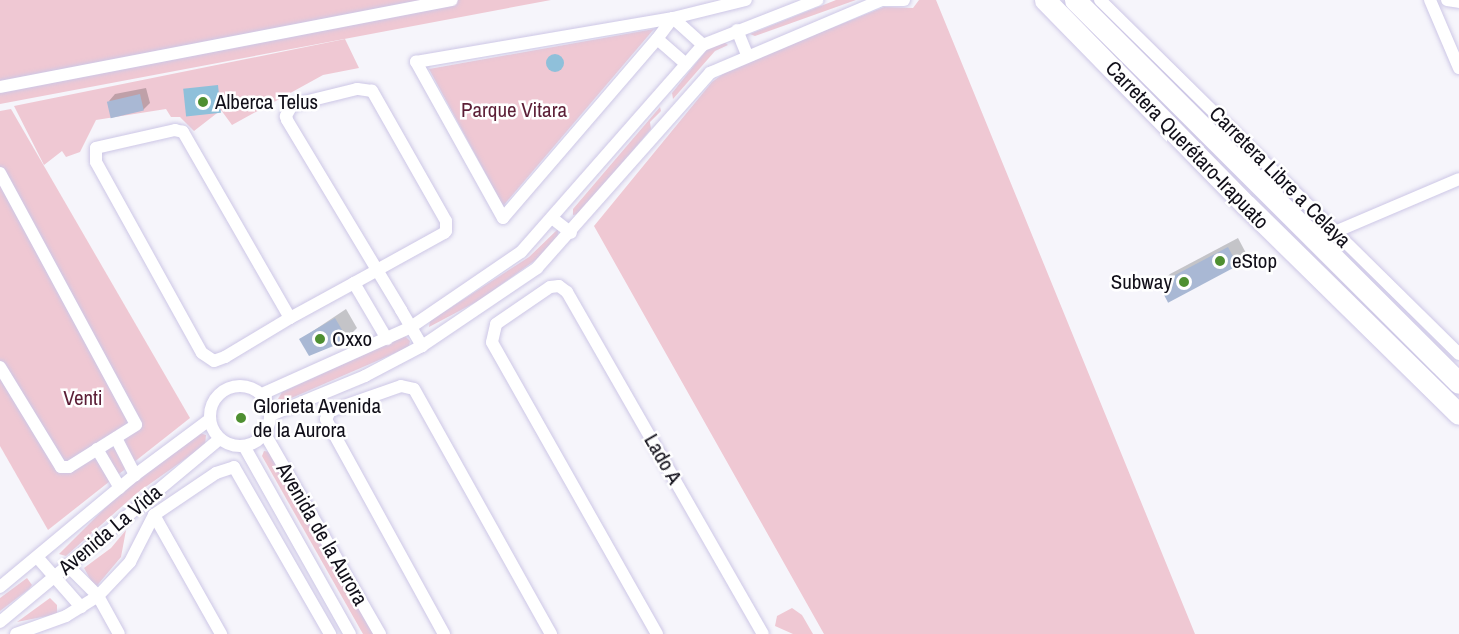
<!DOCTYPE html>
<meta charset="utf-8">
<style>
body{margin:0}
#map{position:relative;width:1459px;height:634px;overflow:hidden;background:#f6f5fb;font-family:"Archivo Narrow",sans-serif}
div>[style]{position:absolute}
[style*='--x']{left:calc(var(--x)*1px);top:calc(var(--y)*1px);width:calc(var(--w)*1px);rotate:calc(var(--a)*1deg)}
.green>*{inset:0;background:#efc8d3}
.water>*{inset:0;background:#8fc0da;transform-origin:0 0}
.round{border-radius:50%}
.shadow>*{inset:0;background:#0003}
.building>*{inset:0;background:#a9b8d4;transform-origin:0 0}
.roads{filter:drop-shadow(0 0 2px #cdc7e6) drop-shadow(0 0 2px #cdc7e6)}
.street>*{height:12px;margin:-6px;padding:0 6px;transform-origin:6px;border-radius:6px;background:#fff}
.street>.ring{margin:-6px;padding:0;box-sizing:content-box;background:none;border:12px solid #fff;border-radius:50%}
.highway>*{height:21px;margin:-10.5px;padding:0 10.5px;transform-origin:10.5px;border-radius:10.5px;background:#fff}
.dots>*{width:16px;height:16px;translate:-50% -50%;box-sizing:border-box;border:3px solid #fff;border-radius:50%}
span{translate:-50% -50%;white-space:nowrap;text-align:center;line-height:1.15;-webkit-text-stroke:5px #fff;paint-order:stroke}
.poi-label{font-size:21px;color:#110f19}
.left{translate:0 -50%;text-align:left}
.right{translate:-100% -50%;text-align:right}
.park-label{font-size:21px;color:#5c1f37}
.street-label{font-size:21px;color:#110f19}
</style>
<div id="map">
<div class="green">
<i style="clip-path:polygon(0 0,551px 0,0 104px)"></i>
<i style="clip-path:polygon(836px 0,856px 0,755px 36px,750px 34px)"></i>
<i style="clip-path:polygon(919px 0,936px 0,1195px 634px,824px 634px,594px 226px,712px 82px,731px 68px,884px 7px,913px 8px)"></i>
<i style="clip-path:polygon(654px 29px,503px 206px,429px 69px)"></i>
<i style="clip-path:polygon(345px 39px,359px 68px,323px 75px,232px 125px,221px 110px,194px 131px,180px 117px,171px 117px,166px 109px,96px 120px,80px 152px,66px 157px,62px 151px,44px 165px,14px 106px)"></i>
<i style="clip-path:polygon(723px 41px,728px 45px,715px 51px,673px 99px,672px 93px,709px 47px)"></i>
<i style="clip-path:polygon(660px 107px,661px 111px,650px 122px,651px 129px,579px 214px,573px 215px,573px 209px)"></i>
<i style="clip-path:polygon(11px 109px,190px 418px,48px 530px,0 446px,0 111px)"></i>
<i style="clip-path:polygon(558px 229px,558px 239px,541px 256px,480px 300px,429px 327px,430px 321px,529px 257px)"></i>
<i style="clip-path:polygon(405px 336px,410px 341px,409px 347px,287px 400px,278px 399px,282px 392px)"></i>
<i style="clip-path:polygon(200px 433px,206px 435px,205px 445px,137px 493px,66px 556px,59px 554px,121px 492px)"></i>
<i style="clip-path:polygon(264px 451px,270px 452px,375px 634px,363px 634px,262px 456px)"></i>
<i style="clip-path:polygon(126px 530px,121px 557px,95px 588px,84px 568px,111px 548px)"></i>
<i style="clip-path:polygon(27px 578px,32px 585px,29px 589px,0 611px,0 598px)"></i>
<i style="clip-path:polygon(50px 598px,57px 605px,57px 614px,17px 622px)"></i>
<i style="clip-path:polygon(792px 608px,802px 615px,813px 634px,793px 634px,775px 626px,777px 616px)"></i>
</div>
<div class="water">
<i class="round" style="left:546px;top:54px;width:18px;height:18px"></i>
<i style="left:218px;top:85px;width:28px;height:35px;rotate:84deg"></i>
</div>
<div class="shadow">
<i style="clip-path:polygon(146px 88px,150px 103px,143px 110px,109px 101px,115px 94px)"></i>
<i style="clip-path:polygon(1238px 238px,1247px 255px,1238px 265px,1160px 284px,1170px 274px)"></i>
<i style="clip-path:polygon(346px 309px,357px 328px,347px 338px,310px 354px,301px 339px)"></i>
</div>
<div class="building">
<i style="left:140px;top:94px;width:17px;height:34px;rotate:77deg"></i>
<i style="left:1228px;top:247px;width:21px;height:79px;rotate:62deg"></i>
<i style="clip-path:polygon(335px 318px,348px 340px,309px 356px,299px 339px)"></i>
</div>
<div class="roads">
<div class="street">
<i style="--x:882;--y:0;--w:22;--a:0"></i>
<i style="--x:1100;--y:0;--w:504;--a:44.6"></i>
<i style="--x:1430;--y:0;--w:74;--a:66.9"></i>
<i style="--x:1447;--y:0;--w:12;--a:9"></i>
<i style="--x:737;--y:30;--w:27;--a:68"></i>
<i style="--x:657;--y:39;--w:236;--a:130.7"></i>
<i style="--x:503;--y:218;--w:179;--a:-119.1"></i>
<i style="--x:416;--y:62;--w:261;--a:-9.7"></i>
<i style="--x:673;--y:18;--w:75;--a:-13.9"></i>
<i style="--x:686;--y:64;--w:38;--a:-139"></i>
<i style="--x:657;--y:39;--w:26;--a:-53"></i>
<i style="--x:673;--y:18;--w:40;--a:42"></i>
<i style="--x:0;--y:87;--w:460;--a:-10.9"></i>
<i style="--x:0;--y:173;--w:286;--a:61.6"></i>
<i style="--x:136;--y:425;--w:79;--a:147.9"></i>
<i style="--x:69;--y:467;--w:8;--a:180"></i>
<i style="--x:61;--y:467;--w:117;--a:-121.4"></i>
<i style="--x:552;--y:218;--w:24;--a:38"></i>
<i style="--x:1316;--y:240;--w:155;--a:-23.1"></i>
<i style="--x:354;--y:283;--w:65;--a:59.5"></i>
<i style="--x:290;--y:318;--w:215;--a:-119.9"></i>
<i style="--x:183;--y:132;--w:8;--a:-166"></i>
<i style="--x:175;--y:130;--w:81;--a:167.2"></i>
<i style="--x:96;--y:148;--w:14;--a:90"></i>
<i style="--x:96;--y:162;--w:218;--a:61"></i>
<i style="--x:202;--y:353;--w:14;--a:34"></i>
<i style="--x:214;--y:361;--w:12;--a:-20"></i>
<i style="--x:225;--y:357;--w:76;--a:-31"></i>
<i style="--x:290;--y:318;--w:73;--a:-28.7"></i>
<i style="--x:354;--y:283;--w:26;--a:-29"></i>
<i style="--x:377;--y:270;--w:77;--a:-28.9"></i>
<i style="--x:444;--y:233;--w:3;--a:-45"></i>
<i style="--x:446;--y:231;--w:10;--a:-90"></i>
<i style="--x:446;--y:221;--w:150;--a:-119.6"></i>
<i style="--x:372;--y:91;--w:15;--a:-172"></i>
<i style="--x:357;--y:89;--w:67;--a:166.2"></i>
<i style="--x:292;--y:105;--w:13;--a:119"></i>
<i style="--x:286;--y:116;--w:4;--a:76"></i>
<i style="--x:287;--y:120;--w:222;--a:59"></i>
<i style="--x:401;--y:310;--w:42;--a:59.7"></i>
<i class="ring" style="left:210px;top:386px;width:48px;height:48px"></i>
<i style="--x:262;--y:394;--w:163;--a:-24.2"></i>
<i style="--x:411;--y:327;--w:133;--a:-34.3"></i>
<i style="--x:521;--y:252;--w:276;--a:-48.7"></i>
<i style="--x:703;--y:45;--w:123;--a:-21.5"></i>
<i style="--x:271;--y:415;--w:102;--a:-22.5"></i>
<i style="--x:365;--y:376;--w:64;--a:-27.8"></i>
<i style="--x:422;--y:346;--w:139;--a:-34.1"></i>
<i style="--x:537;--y:268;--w:261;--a:-48.4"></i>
<i style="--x:710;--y:73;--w:187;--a:-23"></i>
<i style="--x:265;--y:434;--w:231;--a:60.1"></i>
<i style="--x:116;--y:438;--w:42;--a:62.8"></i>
<i style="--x:244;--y:446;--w:216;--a:60.6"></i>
<i style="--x:97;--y:449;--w:45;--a:59.5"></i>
<i style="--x:154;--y:515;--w:137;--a:60.6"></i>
<i style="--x:37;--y:557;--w:67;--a:48.7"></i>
<i style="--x:67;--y:565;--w:44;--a:45"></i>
<i style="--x:98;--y:596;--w:43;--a:61.1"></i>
<i style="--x:0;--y:587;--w:175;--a:-39.7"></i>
<i style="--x:135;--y:475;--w:92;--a:-36.6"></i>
<i style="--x:0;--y:622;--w:286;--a:-39.8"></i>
<i style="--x:16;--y:634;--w:53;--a:-19.8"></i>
<i style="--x:66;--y:616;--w:38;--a:-32"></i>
<i style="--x:98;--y:596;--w:47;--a:-46.7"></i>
<i style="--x:130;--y:562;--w:53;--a:-62.9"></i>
<i style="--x:154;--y:515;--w:75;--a:-34.1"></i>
<i style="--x:216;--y:473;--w:19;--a:-18"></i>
<i style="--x:234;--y:467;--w:193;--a:60.1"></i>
<i style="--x:444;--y:634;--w:245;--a:-118.8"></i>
<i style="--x:326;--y:419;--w:9;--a:-63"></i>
<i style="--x:330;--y:411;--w:75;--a:-19.4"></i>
<i style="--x:401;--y:386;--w:13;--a:13"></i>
<i style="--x:414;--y:389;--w:281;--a:60.8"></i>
<i style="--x:657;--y:634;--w:335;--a:-119.5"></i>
<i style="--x:492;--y:342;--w:18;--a:-77"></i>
<i style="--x:496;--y:324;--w:65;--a:-34.4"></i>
<i style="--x:550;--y:287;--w:9;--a:-6"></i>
<i style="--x:559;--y:286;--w:10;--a:37"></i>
<i style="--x:567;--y:292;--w:394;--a:60.2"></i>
</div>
<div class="highway">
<i style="--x:1045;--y:0;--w:287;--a:45.6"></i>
<i style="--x:1246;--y:205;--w:298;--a:44.5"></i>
<i style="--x:1075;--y:0;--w:542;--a:44.93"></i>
</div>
</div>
<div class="dots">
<i style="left:203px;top:102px;background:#4e8f31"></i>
<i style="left:1220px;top:261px;background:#4e8f31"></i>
<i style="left:1184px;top:282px;background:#4e8f31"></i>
<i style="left:320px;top:339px;background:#4e8f31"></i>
<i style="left:241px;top:418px;background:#4e8f31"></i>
</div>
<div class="poi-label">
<span class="left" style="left:215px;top:102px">Alberca Telus</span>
<span class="left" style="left:1232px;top:261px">eStop</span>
<span class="right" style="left:1172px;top:282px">Subway</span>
<span class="left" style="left:332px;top:339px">Oxxo</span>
<span class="left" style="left:253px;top:418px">Glorieta Avenida<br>de la Aurora</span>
</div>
<div class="park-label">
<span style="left:514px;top:110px">Parque Vitara</span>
<span style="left:83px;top:398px">Venti</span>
</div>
<div class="street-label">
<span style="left:1187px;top:145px;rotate:46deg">Carretera Querétaro-Irapuato</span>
<span style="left:1280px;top:177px;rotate:45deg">Carretera Libre a Celaya</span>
<span style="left:663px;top:459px;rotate:60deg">Lado A</span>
<span style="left:110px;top:530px;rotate:-40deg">Avenida La Vida</span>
<span style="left:322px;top:534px;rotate:60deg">Avenida de la Aurora</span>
</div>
</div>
